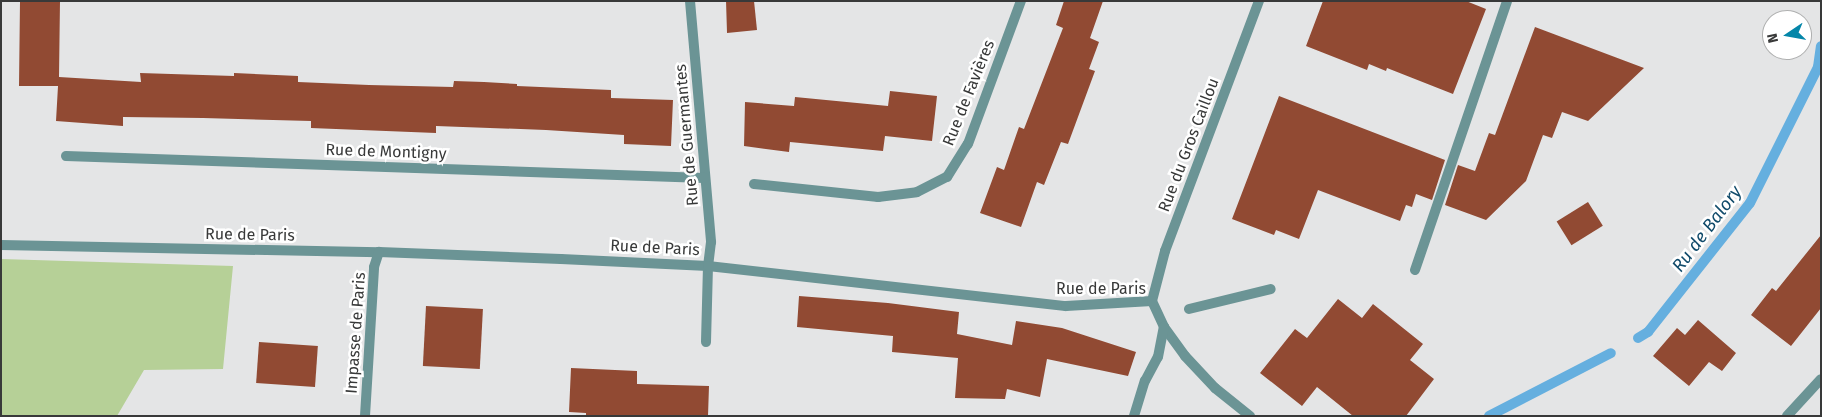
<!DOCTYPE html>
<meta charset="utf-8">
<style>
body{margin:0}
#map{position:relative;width:1822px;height:417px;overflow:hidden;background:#e4e5e6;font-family:"Fira Sans",sans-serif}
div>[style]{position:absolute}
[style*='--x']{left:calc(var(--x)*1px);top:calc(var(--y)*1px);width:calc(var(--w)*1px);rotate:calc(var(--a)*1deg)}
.green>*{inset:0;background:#b6d097}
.stream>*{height:10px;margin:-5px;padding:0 5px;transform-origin:5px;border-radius:5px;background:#65afdf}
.building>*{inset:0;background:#914a33;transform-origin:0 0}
.service>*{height:10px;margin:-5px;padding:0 5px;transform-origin:5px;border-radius:5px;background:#6b9495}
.minor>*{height:10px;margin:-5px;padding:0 5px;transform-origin:5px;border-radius:5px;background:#6b9495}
span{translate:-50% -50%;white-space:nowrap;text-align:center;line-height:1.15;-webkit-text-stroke:5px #fff;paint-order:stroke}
.street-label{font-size:16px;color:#383939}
.water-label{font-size:18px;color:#114b6b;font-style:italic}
.frame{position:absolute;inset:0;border:2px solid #383939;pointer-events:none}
.north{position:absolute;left:1762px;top:10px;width:50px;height:50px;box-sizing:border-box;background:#fff;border:1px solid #afb0b0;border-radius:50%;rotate:258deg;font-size:14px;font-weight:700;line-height:20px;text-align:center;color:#383939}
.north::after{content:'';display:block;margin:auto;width:18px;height:22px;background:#0486a9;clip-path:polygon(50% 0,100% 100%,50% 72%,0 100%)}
</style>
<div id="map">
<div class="green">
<i style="clip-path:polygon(1px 259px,233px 266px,223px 369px,144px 370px,117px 416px,1px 416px)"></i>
</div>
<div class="stream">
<i style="--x:1638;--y:338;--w:12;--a:-31"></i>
<i style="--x:1648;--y:332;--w:164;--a:-51.7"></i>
<i style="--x:1750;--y:203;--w:152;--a:-63.4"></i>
<i style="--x:1818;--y:67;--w:21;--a:-82"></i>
<i style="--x:1489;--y:416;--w:137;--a:-27.3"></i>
</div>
<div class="building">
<i style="clip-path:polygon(20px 1px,60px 1px,59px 77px,141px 82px,140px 73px,234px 76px,234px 73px,298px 76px,298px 82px,369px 85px,453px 87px,454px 81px,484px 82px,517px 84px,517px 86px,611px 90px,611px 98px,673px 100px,671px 146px,624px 144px,624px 135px,546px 130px,436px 126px,436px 133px,311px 128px,311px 121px,203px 118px,123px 117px,123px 126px,56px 121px,58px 86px,19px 86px)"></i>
<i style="clip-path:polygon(726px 1px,754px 1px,757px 30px,727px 33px)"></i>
<i style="clip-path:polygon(1064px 1px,1103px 1px,1090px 38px,1099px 42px,1089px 69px,1095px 71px,1068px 144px,1061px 142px,1044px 185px,1037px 182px,1021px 227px,980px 213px,997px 167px,1004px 170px,1019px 127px,1024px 129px,1063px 28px,1056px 25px)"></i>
<i style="clip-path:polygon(1323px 1px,1466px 1px,1486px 9px,1453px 94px,1387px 68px,1386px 71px,1369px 64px,1367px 70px,1306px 46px)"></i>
<i style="clip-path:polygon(1535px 27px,1644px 68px,1588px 121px,1562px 112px,1552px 138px,1543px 135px,1526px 181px,1486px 220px,1445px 205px,1458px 165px,1475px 171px,1489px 133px,1495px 135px)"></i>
<i style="clip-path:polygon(890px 91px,937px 96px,932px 141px,885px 136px,883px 151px,790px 142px,789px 152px,744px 146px,745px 102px,794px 106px,795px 97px,888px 106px)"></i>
<i style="clip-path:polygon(1279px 96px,1445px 160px,1432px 200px,1416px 194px,1412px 207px,1406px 205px,1400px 221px,1318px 190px,1299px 239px,1276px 230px,1274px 235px,1232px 219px)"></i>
<i style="left:1588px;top:202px;width:28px;height:37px;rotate:58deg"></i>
<i style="clip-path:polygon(1821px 235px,1821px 308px,1791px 346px,1751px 315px,1772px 288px,1776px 291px)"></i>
<i style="clip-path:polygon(799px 296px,888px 303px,959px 312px,957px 334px,1012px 345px,1016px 321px,1062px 328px,1136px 352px,1128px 376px,1047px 359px,1040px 397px,1007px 389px,1005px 399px,955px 398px,958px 358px,892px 352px,893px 336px,797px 327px)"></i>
<i style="clip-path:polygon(1338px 299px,1362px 318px,1373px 304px,1423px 344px,1410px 360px,1434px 379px,1406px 416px,1353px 416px,1317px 387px,1302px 406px,1260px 373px,1295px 329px,1307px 338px)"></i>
<i style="left:426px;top:306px;width:57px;height:60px;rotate:3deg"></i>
<i style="clip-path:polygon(1698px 320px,1736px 353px,1722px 371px,1709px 362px,1689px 386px,1653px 356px,1677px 328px,1685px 335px)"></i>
<i style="left:259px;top:342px;width:59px;height:41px;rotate:4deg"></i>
<i style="clip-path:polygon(571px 368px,637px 371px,637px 384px,709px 386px,708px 416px,586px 416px,586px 413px,569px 412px)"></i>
</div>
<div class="service">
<i style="--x:706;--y:342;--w:76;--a:-88.5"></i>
</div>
<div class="minor">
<i style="--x:690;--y:1;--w:242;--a:85"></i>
<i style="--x:711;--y:242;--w:24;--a:97"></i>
<i style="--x:66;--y:156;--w:639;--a:1.97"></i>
<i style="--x:754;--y:184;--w:125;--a:6"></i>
<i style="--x:878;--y:197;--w:39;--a:-7"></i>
<i style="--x:917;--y:192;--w:34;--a:-27"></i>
<i style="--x:947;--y:177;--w:39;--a:-58"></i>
<i style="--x:968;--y:144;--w:153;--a:-69.7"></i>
<i style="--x:1;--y:245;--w:378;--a:1.1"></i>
<i style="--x:379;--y:252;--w:182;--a:2.2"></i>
<i style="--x:561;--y:259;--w:147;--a:2.7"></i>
<i style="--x:708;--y:266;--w:360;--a:6.4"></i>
<i style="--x:1066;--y:306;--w:86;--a:-3.3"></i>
<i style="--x:1415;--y:270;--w:284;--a:-71.1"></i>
<i style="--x:1152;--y:301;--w:52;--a:-75.4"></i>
<i style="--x:1165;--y:251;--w:267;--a:-69.4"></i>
<i style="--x:1152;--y:301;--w:29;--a:65"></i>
<i style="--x:1164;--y:327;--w:36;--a:54"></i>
<i style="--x:1185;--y:356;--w:44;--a:46.8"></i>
<i style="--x:1215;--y:388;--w:45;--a:38.7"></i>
<i style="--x:1189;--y:309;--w:84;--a:-13.7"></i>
<i style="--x:365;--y:416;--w:149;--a:-86.5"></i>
<i style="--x:374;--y:267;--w:16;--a:-72"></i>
<i style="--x:1134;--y:416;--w:37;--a:-73"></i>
<i style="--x:1145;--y:381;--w:27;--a:-62"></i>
<i style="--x:1158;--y:357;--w:31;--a:-79"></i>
<i style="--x:1787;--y:416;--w:50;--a:-47.4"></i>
</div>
<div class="street-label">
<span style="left:969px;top:93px;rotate:-68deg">Rue de Favières</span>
<span style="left:687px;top:135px;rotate:-95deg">Rue de Guermantes</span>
<span style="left:1189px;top:145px;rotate:-69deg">Rue du Gros Caillou</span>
<span style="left:386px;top:152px;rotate:2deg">Rue de Montigny</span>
<span style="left:250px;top:235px;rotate:1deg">Rue de Paris</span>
<span style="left:655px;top:248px;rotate:3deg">Rue de Paris</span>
<span style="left:1101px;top:289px">Rue de Paris</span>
<span style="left:356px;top:333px;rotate:-86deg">Impasse de Paris</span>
</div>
<div class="water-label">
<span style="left:1707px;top:229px;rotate:-53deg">Ru de Balory</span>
</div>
<div class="frame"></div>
<div class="north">N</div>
</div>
